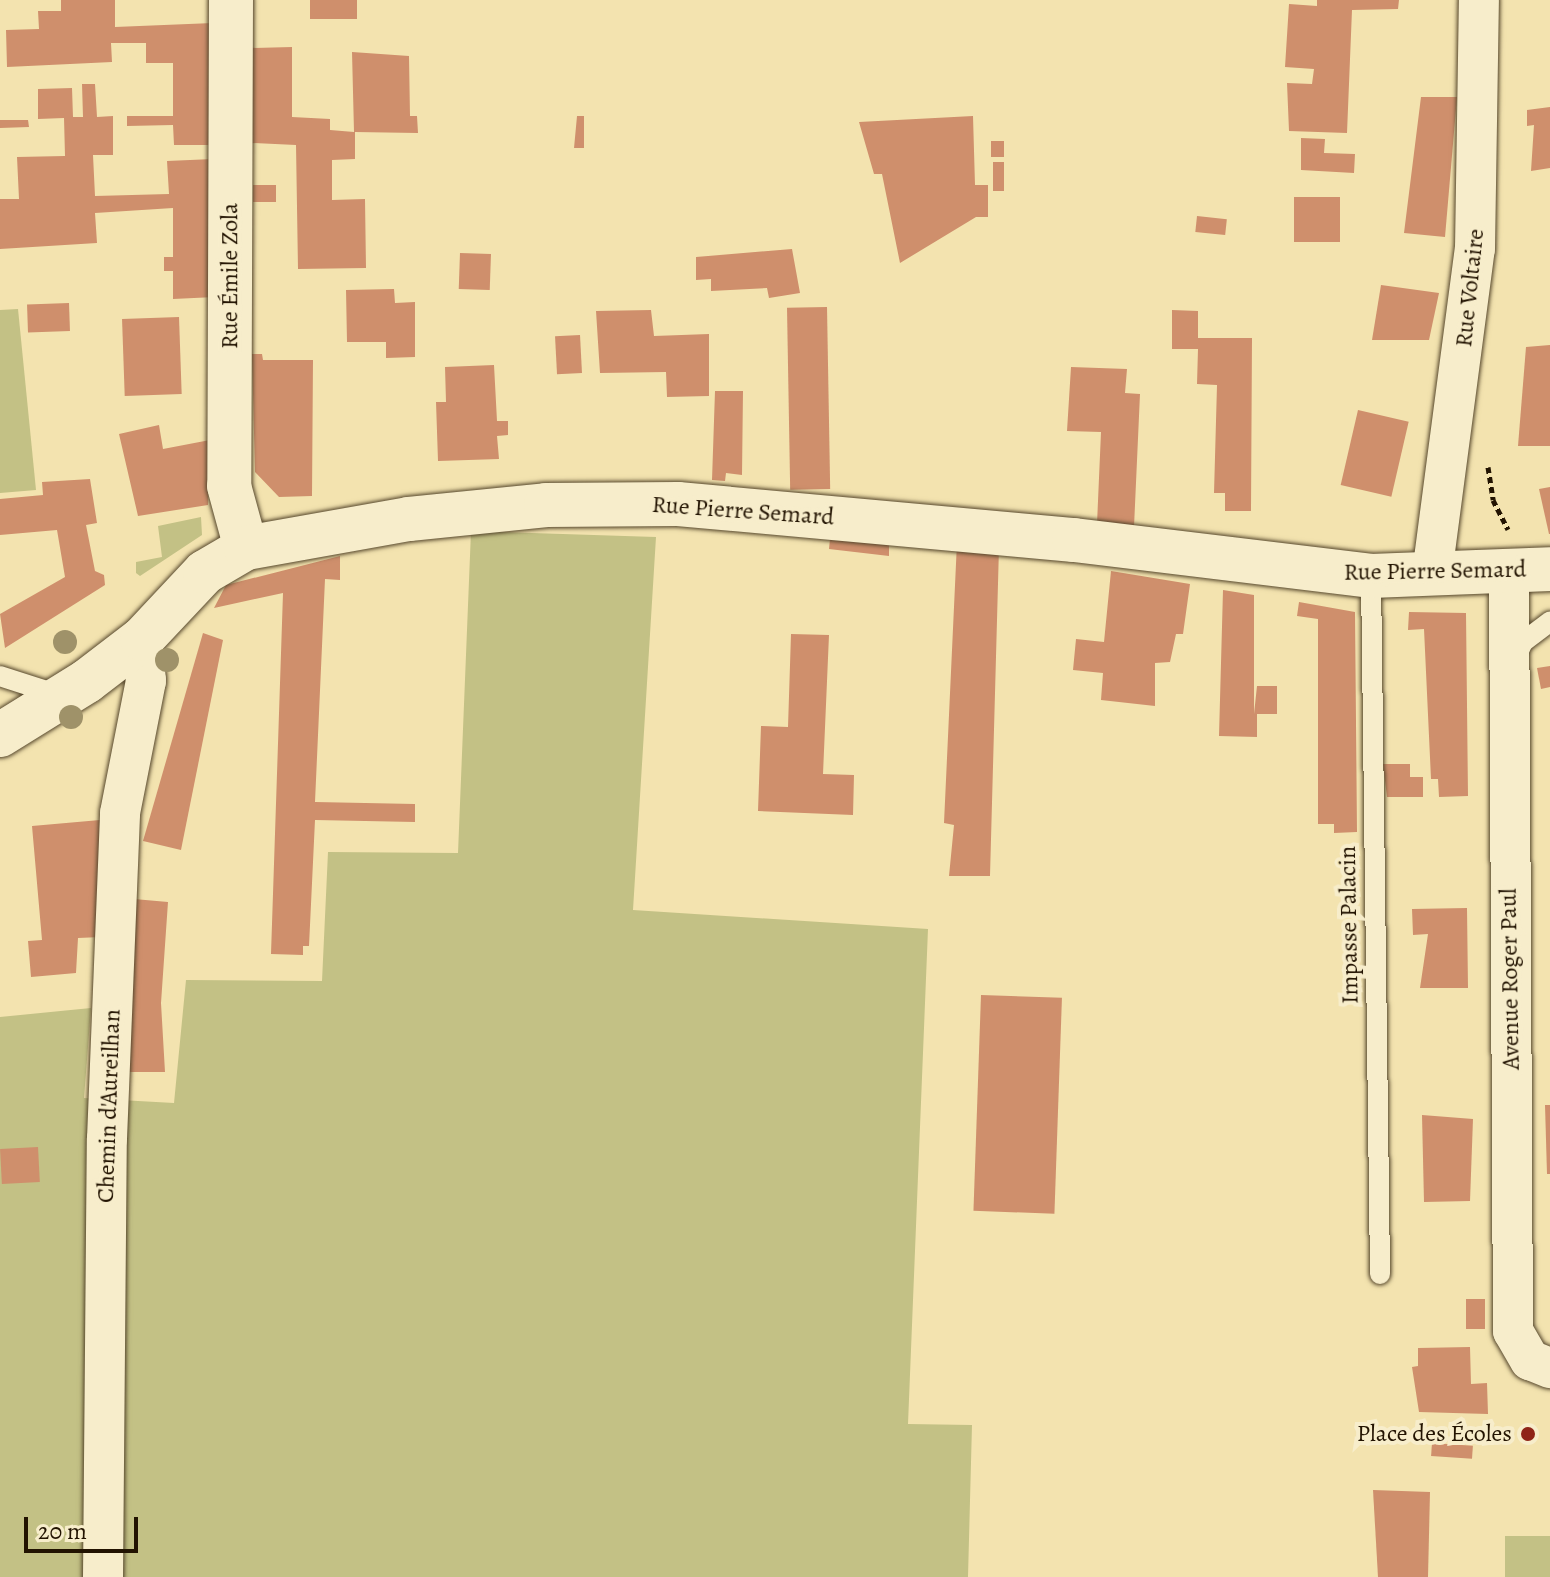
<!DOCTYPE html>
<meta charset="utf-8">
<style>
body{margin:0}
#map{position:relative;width:1550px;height:1577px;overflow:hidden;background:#f3e3af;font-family:Alegreya,serif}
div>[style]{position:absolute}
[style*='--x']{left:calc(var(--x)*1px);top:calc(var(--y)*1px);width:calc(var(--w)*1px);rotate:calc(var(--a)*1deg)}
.green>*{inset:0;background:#c3c185;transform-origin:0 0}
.building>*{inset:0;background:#cf8f6c;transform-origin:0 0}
.path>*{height:5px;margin-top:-2.5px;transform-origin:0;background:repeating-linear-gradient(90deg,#221301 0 6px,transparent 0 10px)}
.roads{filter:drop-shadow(0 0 2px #56472c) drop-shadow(0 0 2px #56472c)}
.service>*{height:20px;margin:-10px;padding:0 10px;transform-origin:10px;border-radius:10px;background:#f7edcb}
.minor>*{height:40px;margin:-20px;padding:0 20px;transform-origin:20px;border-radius:20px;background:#f7edcb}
.tertiary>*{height:44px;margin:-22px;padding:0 22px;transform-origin:22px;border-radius:22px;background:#f7edcb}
.secondary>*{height:44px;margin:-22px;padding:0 22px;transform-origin:22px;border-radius:22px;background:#f7edcb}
.trees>*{width:24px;height:24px;margin:-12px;border-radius:50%;background:#9f9269}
.dots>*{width:22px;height:22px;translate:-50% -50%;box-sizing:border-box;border:4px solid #f7edcb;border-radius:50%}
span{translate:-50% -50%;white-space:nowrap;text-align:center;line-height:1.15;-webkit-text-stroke:8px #f7edcb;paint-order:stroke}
.street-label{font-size:24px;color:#221301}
.poi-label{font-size:24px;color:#221301}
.right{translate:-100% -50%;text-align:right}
.scale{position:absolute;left:24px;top:1517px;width:114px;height:36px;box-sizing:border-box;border:4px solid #221301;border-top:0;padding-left:10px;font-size:24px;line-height:28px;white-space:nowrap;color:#221301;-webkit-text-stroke:6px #f7edcb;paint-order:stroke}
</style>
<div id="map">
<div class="green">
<i style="clip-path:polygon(18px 309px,36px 490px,0 493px,0 310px)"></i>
<i style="clip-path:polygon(201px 517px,202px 535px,140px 576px,136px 573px,136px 562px,162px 557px,158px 526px)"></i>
<i style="clip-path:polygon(471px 531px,656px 537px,633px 910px,928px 929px,908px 1424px,972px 1425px,968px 1577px,0 1577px,0 1017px,91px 1008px,84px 1098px,174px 1103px,186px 980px,322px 981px,328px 852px,458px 853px)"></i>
<i style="left:1550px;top:1536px;width:41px;height:45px;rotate:90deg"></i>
</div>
<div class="building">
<i style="clip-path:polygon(61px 0,115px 0,115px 27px,213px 23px,212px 145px,174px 145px,173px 125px,127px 126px,127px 116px,173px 116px,173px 63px,146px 63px,146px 43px,111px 43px,112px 62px,7px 67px,6px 30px,39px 29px,38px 11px,61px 11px)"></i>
<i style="left:310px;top:0;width:47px;height:19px"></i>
<i style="clip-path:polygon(1317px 0,1399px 0,1398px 9px,1352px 10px,1347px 133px,1289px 131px,1287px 83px,1312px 84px,1314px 69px,1285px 67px,1289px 4px,1317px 6px)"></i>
<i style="clip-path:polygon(292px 47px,292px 117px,330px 119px,330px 130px,354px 132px,352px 52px,409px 56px,410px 116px,417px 116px,418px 133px,355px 132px,355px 159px,332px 160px,332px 200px,365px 199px,366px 268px,298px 269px,296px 145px,252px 143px,250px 48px)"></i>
<i style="clip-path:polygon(82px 84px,95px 84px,97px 117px,113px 116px,113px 155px,93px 155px,95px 196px,169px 194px,167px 161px,213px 159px,215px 297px,173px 299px,173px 271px,164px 271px,164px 257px,173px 257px,173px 208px,95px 213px,97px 243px,0 249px,0 199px,19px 199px,17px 157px,65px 156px,64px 118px,38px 119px,38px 89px,72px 88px,73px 117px,83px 117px)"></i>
<i style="clip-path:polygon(1421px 97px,1457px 97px,1445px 237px,1404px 233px)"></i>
<i style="clip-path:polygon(1550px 107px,1550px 168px,1531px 171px,1534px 125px,1527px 126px,1527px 110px)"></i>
<i style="clip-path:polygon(577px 116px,584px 116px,584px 148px,574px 148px)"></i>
<i style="clip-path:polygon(973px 116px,975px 185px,988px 185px,988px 217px,976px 217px,900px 263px,882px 174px,874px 174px,859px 122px)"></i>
<i style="clip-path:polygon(0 120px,28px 120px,29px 127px,0 128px)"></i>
<i style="clip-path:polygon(1301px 138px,1325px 139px,1324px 153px,1355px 154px,1354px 173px,1301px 170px)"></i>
<i style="left:991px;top:141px;width:13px;height:16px"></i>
<i style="left:993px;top:162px;width:11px;height:29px"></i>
<i style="left:253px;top:185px;width:23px;height:17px"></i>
<i style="left:1294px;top:197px;width:46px;height:45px"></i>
<i style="left:1197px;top:216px;width:30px;height:16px;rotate:6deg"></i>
<i style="clip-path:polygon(792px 249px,800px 293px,769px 298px,767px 288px,711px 291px,711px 279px,696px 280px,696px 257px)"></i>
<i style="left:460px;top:253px;width:31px;height:36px;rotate:2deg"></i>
<i style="clip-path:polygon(1381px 285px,1439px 293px,1429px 340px,1372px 340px)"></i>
<i style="clip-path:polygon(394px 289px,395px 303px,415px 302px,415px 357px,386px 358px,386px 342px,347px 342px,346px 290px)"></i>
<i style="left:69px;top:303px;width:28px;height:42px;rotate:88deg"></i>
<i style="left:827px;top:307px;width:182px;height:40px;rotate:89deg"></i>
<i style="clip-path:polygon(651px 310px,654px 336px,709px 334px,709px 396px,667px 397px,666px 372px,600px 373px,596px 311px)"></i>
<i style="clip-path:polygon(1172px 310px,1198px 311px,1198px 338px,1252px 338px,1251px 511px,1225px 511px,1225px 493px,1214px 493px,1217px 385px,1197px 384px,1198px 349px,1172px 349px)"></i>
<i style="left:179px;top:317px;width:77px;height:57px;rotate:88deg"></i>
<i style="left:580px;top:335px;width:38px;height:25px;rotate:87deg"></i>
<i style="clip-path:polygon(1550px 345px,1550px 446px,1518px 446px,1526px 347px)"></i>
<i style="clip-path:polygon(252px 354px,262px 354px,263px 360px,313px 360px,312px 496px,279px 497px,255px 472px)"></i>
<i style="clip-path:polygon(494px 365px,497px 421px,508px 421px,508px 435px,497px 436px,499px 459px,438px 461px,436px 402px,446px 402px,445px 367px)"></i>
<i style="clip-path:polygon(1071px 367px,1127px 369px,1125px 393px,1140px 394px,1134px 527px,1097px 524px,1101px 432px,1067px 431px)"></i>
<i style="clip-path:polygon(715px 391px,743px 391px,742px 475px,726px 473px,725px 481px,712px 480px)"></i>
<i style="left:1358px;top:410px;width:52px;height:77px;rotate:13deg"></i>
<i style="clip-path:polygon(159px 425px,163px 449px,210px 440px,208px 505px,138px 516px,119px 434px)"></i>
<i style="clip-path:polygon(90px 479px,97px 523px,86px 525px,95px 571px,104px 575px,105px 585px,5px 648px,0 614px,65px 577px,57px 530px,0 535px,0 499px,43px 495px,42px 482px)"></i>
<i style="clip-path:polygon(1550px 487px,1550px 534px,1549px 534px,1539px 489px)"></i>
<i style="clip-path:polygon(831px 529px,889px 544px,889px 556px,829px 549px)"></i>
<i style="clip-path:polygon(957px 542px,999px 547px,990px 876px,949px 876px,954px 825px,944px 823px)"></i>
<i style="clip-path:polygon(340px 556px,340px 580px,325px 579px,315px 802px,415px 804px,415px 822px,315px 820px,309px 946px,303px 946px,303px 955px,271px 954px,283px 593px,214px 608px,226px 585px)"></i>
<i style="clip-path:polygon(1111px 571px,1190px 584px,1183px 634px,1176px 634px,1170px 662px,1155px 663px,1155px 706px,1101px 700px,1103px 673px,1073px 670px,1076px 639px,1104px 642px)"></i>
<i style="clip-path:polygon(1223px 590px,1254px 595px,1254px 714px,1257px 686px,1277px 686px,1277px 714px,1257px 714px,1257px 737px,1219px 736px)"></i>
<i style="clip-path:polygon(1299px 602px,1355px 612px,1357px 832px,1334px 833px,1334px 824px,1318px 824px,1318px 619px,1297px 616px)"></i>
<i style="clip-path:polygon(1409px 612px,1466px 613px,1468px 796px,1439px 797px,1438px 779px,1431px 779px,1424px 629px,1408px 630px)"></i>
<i style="clip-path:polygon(203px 633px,223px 640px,181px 850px,143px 841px)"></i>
<i style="clip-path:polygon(791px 634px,829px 635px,823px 774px,854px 775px,853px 815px,758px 811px,761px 726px,788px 727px)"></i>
<i style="clip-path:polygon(1550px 666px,1550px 687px,1541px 689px,1537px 668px)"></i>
<i style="clip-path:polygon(1383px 764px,1410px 764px,1410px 777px,1423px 777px,1423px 797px,1387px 797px)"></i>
<i style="clip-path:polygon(100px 820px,101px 937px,78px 938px,76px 973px,31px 977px,28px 941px,42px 940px,32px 826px)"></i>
<i style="clip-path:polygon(134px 899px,168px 902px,161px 1003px,165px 1072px,128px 1072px)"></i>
<i style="clip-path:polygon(1467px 908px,1468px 988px,1420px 988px,1428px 934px,1413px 935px,1412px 909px)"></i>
<i style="left:981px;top:995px;width:81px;height:216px;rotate:2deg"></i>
<i style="clip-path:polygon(1545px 1105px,1550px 1105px,1550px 1174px,1547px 1174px)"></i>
<i style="clip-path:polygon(1422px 1115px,1473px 1119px,1470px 1201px,1424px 1202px)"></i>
<i style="left:38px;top:1147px;width:35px;height:38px;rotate:87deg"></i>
<i style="left:1466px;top:1299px;width:19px;height:30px"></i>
<i style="clip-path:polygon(1470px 1347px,1471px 1384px,1487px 1383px,1488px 1414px,1419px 1412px,1412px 1367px,1418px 1366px,1418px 1348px)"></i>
<i style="left:1432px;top:1443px;width:41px;height:13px;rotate:4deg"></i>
<i style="clip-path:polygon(1373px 1490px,1430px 1492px,1428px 1577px,1378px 1577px)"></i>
</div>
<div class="path">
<i style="--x:1488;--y:467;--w:33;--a:81"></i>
<i style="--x:1493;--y:500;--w:33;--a:63"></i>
</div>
<div class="roads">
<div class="service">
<i style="--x:1371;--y:576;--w:698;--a:89.26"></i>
<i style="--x:1516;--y:657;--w:17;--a:-65"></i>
<i style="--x:1523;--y:642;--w:34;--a:-37"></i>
<i style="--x:0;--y:676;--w:62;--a:17.9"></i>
</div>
<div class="minor">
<i style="--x:1509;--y:573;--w:758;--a:89.7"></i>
<i style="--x:1513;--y:1331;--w:34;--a:60"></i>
<i style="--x:1530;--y:1360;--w:22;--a:22"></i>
<i style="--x:1432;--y:574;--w:328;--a:-82.5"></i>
<i style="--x:1475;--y:249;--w:249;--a:-89.1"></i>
<i style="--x:103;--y:1577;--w:438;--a:-89.5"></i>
<i style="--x:107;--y:1139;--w:326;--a:-87.7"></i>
<i style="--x:120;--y:813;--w:135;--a:-78.9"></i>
<i style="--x:146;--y:681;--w:42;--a:-95.4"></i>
</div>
<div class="tertiary">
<i style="--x:231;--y:0;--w:486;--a:90.2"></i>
<i style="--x:229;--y:486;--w:64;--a:74.7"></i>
</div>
<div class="secondary">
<i style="--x:0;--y:735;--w:102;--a:-31.8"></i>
<i style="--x:87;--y:681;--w:69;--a:-37.4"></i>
<i style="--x:142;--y:639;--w:92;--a:-46.8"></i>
<i style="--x:205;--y:572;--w:48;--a:-30.3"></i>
<i style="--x:246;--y:548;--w:166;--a:-10.1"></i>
<i style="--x:409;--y:519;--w:138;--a:-5.8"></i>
<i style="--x:546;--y:505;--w:132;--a:-0.4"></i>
<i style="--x:678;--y:504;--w:398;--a:5.2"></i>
<i style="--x:1074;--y:540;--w:299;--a:6.9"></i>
<i style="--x:1371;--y:576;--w:179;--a:-2.2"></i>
</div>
</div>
<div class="trees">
<i style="left:65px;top:642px"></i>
<i style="left:167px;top:660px"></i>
<i style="left:71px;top:717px"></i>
</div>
<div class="dots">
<i style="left:1528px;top:1434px;background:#8f2418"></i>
</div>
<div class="street-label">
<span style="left:230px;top:276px;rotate:-90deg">Rue Émile Zola</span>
<span style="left:1470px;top:288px;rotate:-84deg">Rue Voltaire</span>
<span style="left:743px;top:511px;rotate:4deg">Rue Pierre Semard</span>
<span style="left:1435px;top:571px;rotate:-1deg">Rue Pierre Semard</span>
<span style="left:1349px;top:925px;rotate:-91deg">Impasse Palacin</span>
<span style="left:1510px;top:979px;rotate:-91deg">Avenue Roger Paul</span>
<span style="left:109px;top:1106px;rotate:-88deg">Chemin d'Aureilhan</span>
</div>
<div class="poi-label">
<span class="right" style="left:1512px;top:1434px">Place des Écoles</span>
</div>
<div class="scale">20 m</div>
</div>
